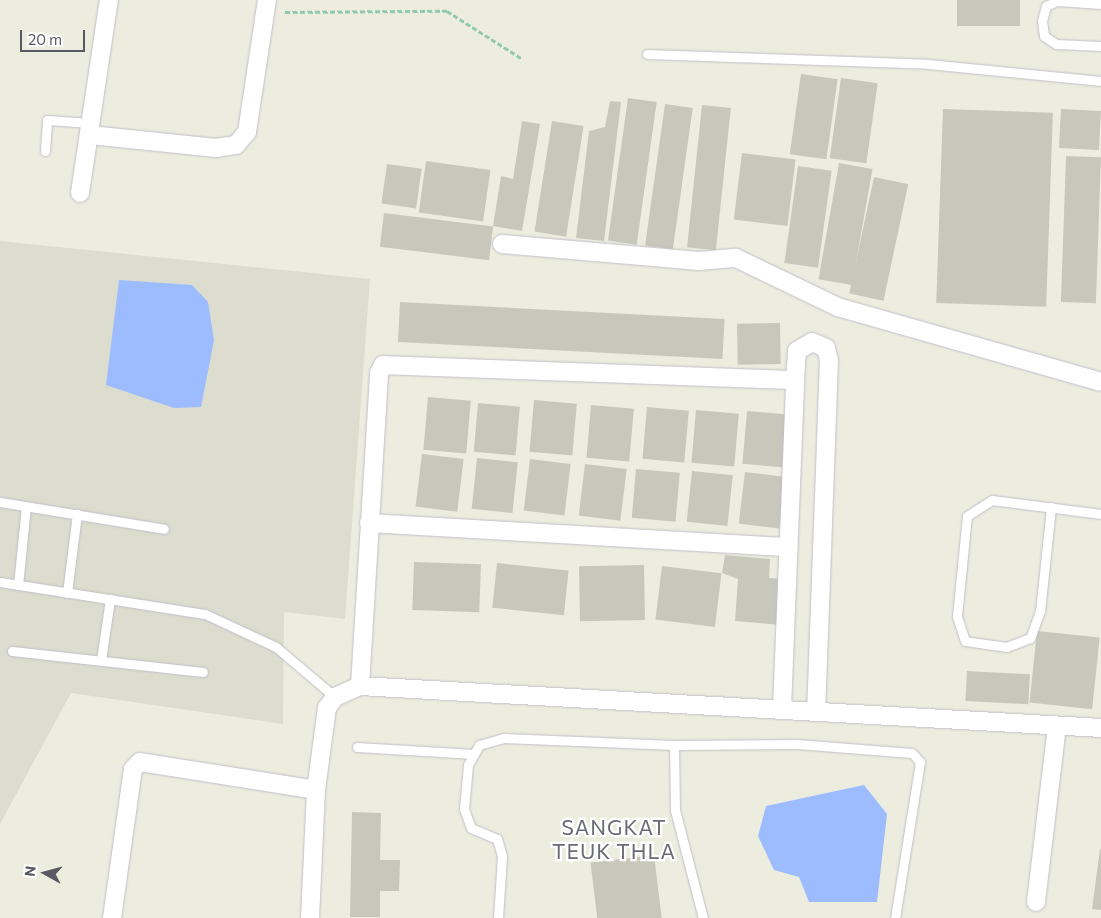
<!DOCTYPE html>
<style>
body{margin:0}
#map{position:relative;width:1101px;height:918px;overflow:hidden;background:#ededdf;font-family:Commissioner,sans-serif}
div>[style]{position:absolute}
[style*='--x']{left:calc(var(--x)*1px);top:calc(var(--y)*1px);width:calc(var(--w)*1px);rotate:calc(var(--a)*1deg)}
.education>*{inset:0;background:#dcddce}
.water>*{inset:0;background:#9dbbff}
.building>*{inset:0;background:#c7c7bc;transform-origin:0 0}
.path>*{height:3px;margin-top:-1.5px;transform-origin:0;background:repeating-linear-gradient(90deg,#92c8af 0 5px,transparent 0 7.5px)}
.roads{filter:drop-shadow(0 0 1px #bec0c8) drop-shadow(0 0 1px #bec0c8)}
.lane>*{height:9px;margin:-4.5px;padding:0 4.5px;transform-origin:4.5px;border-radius:4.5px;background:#fff}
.street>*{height:18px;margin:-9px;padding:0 9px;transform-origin:9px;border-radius:9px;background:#fff}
span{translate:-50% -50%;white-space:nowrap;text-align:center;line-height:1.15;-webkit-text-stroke:4.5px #fff;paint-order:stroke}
.quarter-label{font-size:21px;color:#696c74;letter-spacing:1px}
.north{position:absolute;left:20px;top:848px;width:50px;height:50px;-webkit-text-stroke:4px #fff;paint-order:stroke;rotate:277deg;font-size:14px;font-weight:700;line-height:20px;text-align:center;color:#585a62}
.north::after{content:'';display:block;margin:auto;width:18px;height:22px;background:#585a62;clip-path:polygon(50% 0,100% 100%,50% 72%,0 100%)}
.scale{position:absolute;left:20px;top:30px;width:65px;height:22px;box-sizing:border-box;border:2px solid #585a62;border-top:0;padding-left:6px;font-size:15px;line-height:18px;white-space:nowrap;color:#585a62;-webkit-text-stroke:4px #fff;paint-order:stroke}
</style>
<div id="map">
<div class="education">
<i style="clip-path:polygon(0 241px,370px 279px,345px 619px,284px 612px,283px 724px,71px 693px,0 824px)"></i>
</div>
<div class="water">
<i style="clip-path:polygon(119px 280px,192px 285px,208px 302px,214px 340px,201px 407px,174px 408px,106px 385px)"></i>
<i style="clip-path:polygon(864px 785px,887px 814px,877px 902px,809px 902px,799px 877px,774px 870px,758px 836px,766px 806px)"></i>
</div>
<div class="building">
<i style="left:957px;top:0;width:63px;height:26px"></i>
<i style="left:801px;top:74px;width:37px;height:81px;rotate:8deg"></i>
<i style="left:841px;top:78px;width:37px;height:81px;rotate:8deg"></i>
<i style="left:628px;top:98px;width:29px;height:144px;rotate:8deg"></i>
<i style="clip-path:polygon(610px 101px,621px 102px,604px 241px,576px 238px,589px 131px,605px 127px)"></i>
<i style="left:665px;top:104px;width:28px;height:143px;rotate:8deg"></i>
<i style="left:702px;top:105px;width:29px;height:143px;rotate:6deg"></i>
<i style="left:943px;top:109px;width:110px;height:194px;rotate:2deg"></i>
<i style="left:1061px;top:109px;width:40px;height:39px;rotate:3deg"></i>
<i style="clip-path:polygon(522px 121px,540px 124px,522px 231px,493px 226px,501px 176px,513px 179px)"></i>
<i style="left:552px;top:121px;width:32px;height:112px;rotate:9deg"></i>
<i style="left:742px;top:153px;width:54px;height:67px;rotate:7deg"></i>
<i style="left:1066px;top:156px;width:35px;height:146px;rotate:2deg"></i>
<i style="left:426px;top:161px;width:65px;height:52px;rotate:8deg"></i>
<i style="left:839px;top:163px;width:34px;height:118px;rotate:10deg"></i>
<i style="left:387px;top:164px;width:35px;height:40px;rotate:8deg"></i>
<i style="left:798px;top:166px;width:34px;height:98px;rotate:8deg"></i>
<i style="left:874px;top:177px;width:35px;height:119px;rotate:12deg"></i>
<i style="left:384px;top:213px;width:110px;height:34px;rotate:7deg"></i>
<i style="left:400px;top:302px;width:325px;height:40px;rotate:3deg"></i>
<i style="left:780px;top:323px;width:41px;height:43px;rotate:89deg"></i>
<i style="left:428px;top:397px;width:43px;height:53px;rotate:5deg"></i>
<i style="left:534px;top:400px;width:43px;height:52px;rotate:5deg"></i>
<i style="left:478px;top:403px;width:42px;height:49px;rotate:5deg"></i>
<i style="left:591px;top:405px;width:43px;height:53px;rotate:5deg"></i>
<i style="left:647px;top:407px;width:42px;height:52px;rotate:5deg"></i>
<i style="left:696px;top:410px;width:43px;height:53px;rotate:5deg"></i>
<i style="left:747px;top:411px;width:43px;height:53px;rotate:5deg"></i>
<i style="left:422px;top:454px;width:42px;height:53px;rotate:7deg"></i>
<i style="left:477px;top:458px;width:41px;height:51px;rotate:6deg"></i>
<i style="left:530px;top:459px;width:41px;height:52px;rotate:7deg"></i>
<i style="left:585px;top:464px;width:42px;height:52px;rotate:7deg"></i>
<i style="left:636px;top:469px;width:44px;height:49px;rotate:5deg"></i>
<i style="left:692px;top:471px;width:41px;height:51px;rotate:6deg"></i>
<i style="left:745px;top:472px;width:41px;height:52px;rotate:7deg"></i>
<i style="clip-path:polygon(725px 555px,770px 559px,769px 578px,785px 579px,781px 625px,735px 621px,738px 579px,722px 573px)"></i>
<i style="left:414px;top:562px;width:67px;height:48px;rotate:2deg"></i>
<i style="left:497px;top:563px;width:72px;height:45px;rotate:6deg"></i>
<i style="left:644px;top:565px;width:55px;height:65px;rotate:89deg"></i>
<i style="left:662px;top:566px;width:60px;height:54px;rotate:7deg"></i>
<i style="left:1037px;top:631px;width:63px;height:72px;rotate:6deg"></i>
<i style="left:967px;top:671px;width:63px;height:30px;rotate:3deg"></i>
<i style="clip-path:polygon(352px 812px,381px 813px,380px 860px,400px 860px,399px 891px,380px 891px,380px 917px,350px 917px)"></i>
<i style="clip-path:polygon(1100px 849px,1101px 849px,1101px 910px,1092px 909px)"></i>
<i style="left:654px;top:855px;width:64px;height:64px;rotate:83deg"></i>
</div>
<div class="path">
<i style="--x:285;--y:12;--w:162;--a:-0.4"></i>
<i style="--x:447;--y:11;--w:88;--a:32.4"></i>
</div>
<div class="roads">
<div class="lane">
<i style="--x:1101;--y:4;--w:44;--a:-176.1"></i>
<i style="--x:1057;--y:1;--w:12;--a:156"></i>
<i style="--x:1046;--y:6;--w:16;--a:105"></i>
<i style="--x:1042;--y:21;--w:15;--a:82"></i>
<i style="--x:1044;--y:36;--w:14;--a:34"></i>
<i style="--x:1056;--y:44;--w:45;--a:2.5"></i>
<i style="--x:647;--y:54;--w:281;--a:2"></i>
<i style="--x:928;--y:64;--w:174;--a:5.6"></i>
<i style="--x:45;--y:151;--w:31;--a:-86"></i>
<i style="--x:47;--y:120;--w:44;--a:3.9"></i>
<i style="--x:0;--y:502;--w:166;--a:9.3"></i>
<i style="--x:1051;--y:507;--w:105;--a:96"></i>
<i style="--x:1040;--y:611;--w:29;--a:110"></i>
<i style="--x:1030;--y:638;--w:25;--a:159"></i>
<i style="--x:1007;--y:647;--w:42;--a:-171.9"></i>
<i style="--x:965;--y:641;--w:26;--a:-108"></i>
<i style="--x:957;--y:616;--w:100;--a:-84.3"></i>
<i style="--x:967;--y:516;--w:30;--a:-33"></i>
<i style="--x:992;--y:500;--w:110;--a:7.3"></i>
<i style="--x:0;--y:582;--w:207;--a:8.9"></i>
<i style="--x:205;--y:614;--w:78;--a:24.9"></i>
<i style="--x:276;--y:647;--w:77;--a:40.3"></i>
<i style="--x:18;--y:585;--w:79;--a:-84.2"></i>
<i style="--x:67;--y:593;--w:80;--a:-82.8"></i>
<i style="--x:12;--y:651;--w:192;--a:6.3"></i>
<i style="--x:101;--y:660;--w:62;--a:-81.6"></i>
<i style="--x:674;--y:745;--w:65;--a:89.1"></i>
<i style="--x:675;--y:810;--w:112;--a:75.5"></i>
<i style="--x:357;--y:747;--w:117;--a:3.4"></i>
<i style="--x:498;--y:918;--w:62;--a:-86.3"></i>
<i style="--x:502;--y:856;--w:18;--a:-106"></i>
<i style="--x:497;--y:839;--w:28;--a:-157"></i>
<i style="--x:471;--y:828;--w:20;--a:-110"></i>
<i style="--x:464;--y:809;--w:44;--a:-84.8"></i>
<i style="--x:468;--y:765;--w:23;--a:-61"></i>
<i style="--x:479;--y:745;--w:26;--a:-16"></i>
<i style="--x:504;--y:738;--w:170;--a:2.4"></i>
<i style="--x:674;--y:745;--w:123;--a:-0.5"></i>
<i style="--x:797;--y:744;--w:115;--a:4.5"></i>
<i style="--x:912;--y:753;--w:12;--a:48"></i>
<i style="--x:920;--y:762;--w:158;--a:99.1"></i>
</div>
<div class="street">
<i style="--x:90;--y:135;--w:127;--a:5.9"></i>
<i style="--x:216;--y:148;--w:20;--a:-9"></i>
<i style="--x:236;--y:145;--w:17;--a:-50"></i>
<i style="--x:247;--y:132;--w:134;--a:-81.4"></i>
<i style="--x:80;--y:193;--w:195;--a:-81.5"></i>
<i style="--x:502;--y:244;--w:198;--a:4.9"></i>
<i style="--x:699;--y:261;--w:37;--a:-5"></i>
<i style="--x:736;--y:258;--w:113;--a:25.7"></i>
<i style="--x:838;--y:307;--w:273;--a:15.9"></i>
<i style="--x:369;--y:523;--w:420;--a:3.3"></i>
<i style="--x:360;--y:686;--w:314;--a:-86.5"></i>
<i style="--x:379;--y:373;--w:9;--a:-63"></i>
<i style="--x:383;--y:365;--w:412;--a:2.1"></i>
<i style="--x:782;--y:709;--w:329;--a:-87.7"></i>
<i style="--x:795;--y:380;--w:29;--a:-86"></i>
<i style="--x:797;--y:351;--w:17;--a:-31"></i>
<i style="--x:812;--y:342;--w:15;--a:23"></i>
<i style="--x:826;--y:348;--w:12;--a:76"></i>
<i style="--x:829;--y:360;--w:351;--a:92.1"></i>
<i style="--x:1036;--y:902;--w:177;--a:-83.2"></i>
<i style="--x:112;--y:918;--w:150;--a:-82"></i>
<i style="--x:133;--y:769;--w:10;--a:-45"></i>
<i style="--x:140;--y:762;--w:178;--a:9"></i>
<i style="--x:310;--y:918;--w:128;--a:-87.3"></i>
<i style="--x:316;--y:790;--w:83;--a:-82.4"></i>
<i style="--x:327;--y:708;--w:14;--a:-54"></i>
<i style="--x:335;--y:697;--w:27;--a:-24"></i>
<i style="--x:360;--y:686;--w:742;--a:3.24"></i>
</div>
</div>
<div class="quarter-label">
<span style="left:614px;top:839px">SANGKAT<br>TEUK THLA</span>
</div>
<div class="north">N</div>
<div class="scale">20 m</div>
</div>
